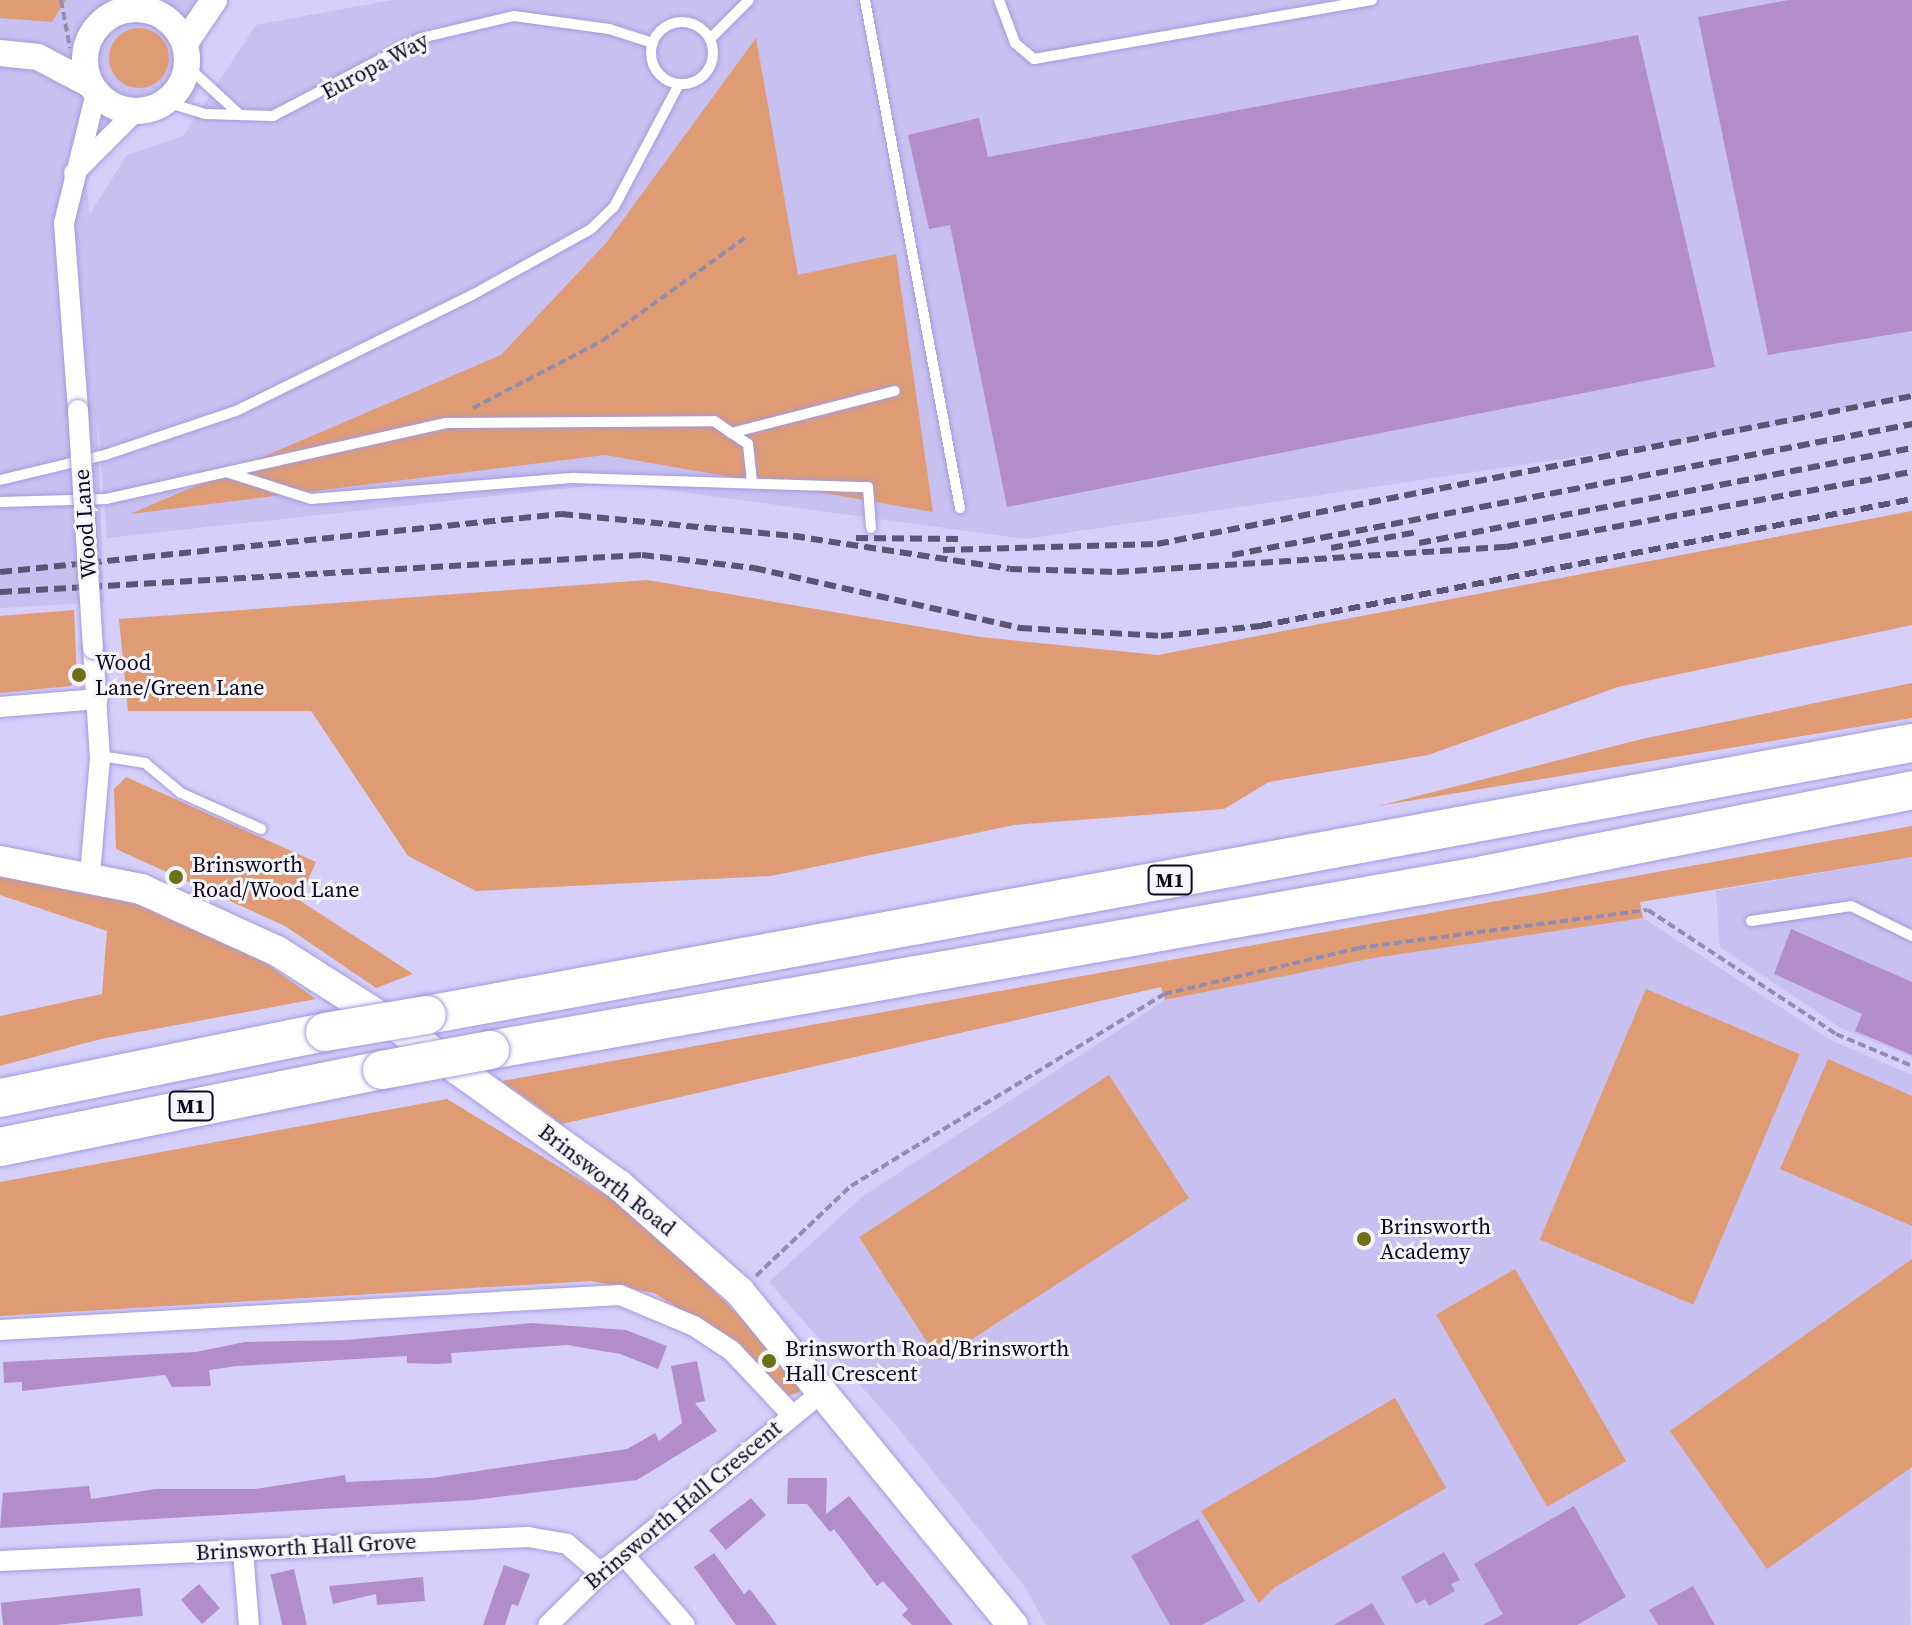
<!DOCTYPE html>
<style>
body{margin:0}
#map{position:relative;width:1912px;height:1625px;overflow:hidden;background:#d5cffa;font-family:"Source Serif 4",serif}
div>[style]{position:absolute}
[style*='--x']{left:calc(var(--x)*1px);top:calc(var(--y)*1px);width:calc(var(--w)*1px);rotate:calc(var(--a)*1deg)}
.built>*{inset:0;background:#c7c0f0}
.green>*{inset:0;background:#df9b73;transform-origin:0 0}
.round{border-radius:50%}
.building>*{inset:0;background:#b38ccb;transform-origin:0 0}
.path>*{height:4px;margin-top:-2px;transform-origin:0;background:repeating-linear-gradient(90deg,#928cb1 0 8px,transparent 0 12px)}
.roads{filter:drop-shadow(0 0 2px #a599de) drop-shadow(0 0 2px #a599de)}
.service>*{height:10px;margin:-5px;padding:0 5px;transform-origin:5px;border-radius:5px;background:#fff}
.service>.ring{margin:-5px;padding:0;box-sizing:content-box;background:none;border:10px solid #fff;border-radius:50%}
.minor>*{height:20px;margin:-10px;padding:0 10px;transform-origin:10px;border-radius:10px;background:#fff}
.tertiary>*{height:26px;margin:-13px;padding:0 13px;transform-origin:13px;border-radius:13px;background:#fff}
.tertiary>.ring{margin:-13px;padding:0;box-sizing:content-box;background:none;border:26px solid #fff;border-radius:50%}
.secondary>*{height:30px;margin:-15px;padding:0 15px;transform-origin:15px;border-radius:15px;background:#fff}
.motorway>*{height:38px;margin:-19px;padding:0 19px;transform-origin:19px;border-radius:19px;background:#fff}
.rail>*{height:6px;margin-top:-3px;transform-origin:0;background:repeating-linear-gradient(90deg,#5b5574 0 12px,transparent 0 18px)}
.bridges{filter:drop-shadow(0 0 2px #a599de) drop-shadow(0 0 2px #a599de)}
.minor-bridge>*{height:20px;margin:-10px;padding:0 10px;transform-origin:10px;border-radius:10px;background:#fff}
.motorway-bridge>*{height:38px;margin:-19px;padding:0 19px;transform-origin:19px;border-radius:19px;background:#fff}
.dots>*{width:22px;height:22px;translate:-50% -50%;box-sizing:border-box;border:4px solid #f6f5fc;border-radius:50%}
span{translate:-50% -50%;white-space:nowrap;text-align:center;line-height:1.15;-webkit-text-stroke:6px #f6f5fc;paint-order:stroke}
.shield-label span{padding:2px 6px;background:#f6f5fc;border:2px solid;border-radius:6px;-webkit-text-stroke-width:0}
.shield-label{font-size:20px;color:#0d071f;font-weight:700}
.street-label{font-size:22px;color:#0d071f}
.poi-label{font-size:22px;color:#0d071f}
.left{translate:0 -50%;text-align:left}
</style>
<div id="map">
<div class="built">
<i style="clip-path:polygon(0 0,224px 0,203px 23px,202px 82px,194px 101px,115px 138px,100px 154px,87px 181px,89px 215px,127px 155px,183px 136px,256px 25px,392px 0,1912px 0,1912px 394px,1768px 428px,1025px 539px,615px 483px,107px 538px,97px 412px,104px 602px,0 608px)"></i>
<i style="clip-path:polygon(1912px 857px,1912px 1057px,1841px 1028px,1720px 947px,1716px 891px)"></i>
<i style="clip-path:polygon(1643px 918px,1831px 1040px,1912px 1075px,1910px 1625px,1046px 1625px,1025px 1587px,899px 1429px,769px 1282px,863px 1196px,1165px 1000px,1374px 958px)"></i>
</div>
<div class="green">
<i style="clip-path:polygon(0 0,66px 0,52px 22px,0 18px)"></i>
<i class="round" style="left:109px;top:28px;width:60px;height:60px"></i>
<i style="clip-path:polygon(756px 38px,798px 275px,896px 254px,933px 512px,605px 455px,130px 514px,501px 355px,606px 243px)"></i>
<i style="clip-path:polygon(1912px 511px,1912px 625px,1618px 687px,1428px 755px,1269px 782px,1224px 809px,1014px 825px,771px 876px,476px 891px,408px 856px,311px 711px,128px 711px,119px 619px,647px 580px,980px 637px,1158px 655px)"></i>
<i style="clip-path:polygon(74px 610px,77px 678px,71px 686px,0 693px,0 616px)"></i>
<i style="clip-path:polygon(1912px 683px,1912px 718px,1378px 806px,1642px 739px)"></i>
<i style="clip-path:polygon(126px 777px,316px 862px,299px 900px,413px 974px,376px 988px,285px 926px,116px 849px,114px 789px)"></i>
<i style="clip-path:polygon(1912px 826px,1912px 857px,1640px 902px,1643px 918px,1374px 958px,1165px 1000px,1161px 987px,562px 1124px,502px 1081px)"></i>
<i style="clip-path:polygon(0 872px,137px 900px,264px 962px,316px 999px,101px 1039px,0 1066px,0 1016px,102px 994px,107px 931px,0 895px)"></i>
<i style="left:1646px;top:989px;width:167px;height:272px;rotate:23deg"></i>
<i style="clip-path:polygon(1828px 1059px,1912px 1096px,1912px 1226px,1780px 1169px)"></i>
<i style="left:1109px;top:1075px;width:147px;height:298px;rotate:57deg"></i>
<i style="clip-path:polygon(447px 1099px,632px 1211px,766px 1342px,801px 1384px,800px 1392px,786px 1397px,732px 1342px,654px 1293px,591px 1281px,0 1316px,0 1182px)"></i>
<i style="clip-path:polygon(1912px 1259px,1912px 1467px,1767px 1569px,1670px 1431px)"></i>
<i style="left:1515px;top:1269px;width:222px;height:91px;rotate:60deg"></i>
<i style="clip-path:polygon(1395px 1398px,1446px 1488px,1275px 1587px,1259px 1603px,1201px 1511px)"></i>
</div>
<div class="building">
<i style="clip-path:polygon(1788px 0,1912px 0,1912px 331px,1768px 355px,1698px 17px)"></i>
<i style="clip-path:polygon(1638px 35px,1715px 367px,1007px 507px,950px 225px,929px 229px,908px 135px,979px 118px,988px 157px)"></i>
<i style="clip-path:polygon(1791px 929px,1912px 982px,1912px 1055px,1855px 1031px,1862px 1014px,1774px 974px)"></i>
<i style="clip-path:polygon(532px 1323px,626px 1330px,667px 1346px,658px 1369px,620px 1354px,567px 1345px,451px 1353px,452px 1363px,436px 1364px,407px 1363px,407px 1356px,237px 1366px,209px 1370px,211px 1386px,172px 1387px,165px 1375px,22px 1391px,22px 1382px,4px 1383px,3px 1362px,196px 1352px,245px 1342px,346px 1340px)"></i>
<i style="clip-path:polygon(697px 1361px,705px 1401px,695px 1403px,717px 1431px,637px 1480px,474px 1500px,0 1528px,3px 1493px,89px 1486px,91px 1499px,156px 1489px,255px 1489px,345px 1475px,346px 1482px,431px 1478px,627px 1449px,655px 1433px,659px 1441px,682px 1423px,671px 1366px)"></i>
<i style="clip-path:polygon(788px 1478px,827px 1478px,826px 1514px,849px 1496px,953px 1625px,912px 1625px,902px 1615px,908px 1609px,883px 1581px,877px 1586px,834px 1529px,830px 1532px,807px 1504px,787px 1504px)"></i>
<i style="clip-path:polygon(751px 1498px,766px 1515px,726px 1550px,709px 1530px)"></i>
<i style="clip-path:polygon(1574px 1506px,1626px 1597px,1577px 1625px,1483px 1625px,1503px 1614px,1474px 1564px)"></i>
<i style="clip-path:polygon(1198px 1519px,1245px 1601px,1202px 1625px,1170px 1625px,1131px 1556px)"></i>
<i style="clip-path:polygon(1444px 1552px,1460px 1580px,1451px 1584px,1455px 1591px,1429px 1606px,1425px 1599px,1416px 1604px,1401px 1577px)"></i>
<i style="clip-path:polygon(714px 1553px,744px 1594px,750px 1589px,777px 1625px,736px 1625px,694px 1567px)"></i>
<i style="clip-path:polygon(504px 1565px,530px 1574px,518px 1606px,512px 1604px,505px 1625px,483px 1625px)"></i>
<i style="left:294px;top:1569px;width:57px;height:24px;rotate:77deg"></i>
<i style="clip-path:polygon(423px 1577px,425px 1601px,377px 1605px,376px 1594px,333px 1604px,329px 1586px)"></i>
<i style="left:199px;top:1584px;width:32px;height:24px;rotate:49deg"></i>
<i style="clip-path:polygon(1693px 1586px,1715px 1625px,1658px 1625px,1649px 1610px)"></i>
<i style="left:140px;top:1588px;width:28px;height:140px;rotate:84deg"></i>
<i style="clip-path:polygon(1372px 1603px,1385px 1625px,1334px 1625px)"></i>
</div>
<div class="path">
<i style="--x:61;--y:0;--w:49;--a:79.4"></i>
<i style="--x:473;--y:408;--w:145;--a:-27.4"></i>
<i style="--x:602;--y:341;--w:178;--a:-35.8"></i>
<i style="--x:756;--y:1276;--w:131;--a:-43.5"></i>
<i style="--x:851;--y:1186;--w:367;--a:-31.5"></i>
<i style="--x:1164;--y:994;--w:199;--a:-13.3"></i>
<i style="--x:1358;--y:948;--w:292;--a:-7.5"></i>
<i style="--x:1648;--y:910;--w:225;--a:33.4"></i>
<i style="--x:1836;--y:1034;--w:82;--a:22.8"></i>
</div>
<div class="roads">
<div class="service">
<i style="--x:865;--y:0;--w:517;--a:79.41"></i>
<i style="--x:999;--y:0;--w:46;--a:69.6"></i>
<i style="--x:1015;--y:43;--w:25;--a:40"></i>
<i style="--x:1034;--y:59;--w:343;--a:-9.9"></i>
<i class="ring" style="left:651px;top:22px;width:52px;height:52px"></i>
<i style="--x:710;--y:39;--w:55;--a:-45"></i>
<i style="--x:187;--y:66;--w:71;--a:42.7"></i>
<i style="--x:166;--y:102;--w:41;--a:17.1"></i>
<i style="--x:205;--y:114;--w:68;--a:1.7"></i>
<i style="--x:273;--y:116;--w:167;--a:-27.8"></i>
<i style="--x:421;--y:38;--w:96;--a:-13.3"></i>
<i style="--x:514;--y:16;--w:96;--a:7.8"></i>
<i style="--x:609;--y:29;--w:46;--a:17.7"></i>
<i style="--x:731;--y:433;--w:169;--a:-14.4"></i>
<i style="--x:229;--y:473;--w:86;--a:17.6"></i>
<i style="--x:311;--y:499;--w:264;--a:-4.6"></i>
<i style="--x:574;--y:478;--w:294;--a:1.8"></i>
<i style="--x:868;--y:487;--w:41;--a:85.8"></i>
<i style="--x:0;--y:480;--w:108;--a:-13.4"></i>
<i style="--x:105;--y:455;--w:138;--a:-18.6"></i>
<i style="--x:236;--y:411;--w:263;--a:-26.2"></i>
<i style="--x:472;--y:295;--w:136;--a:-29"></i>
<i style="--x:591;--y:229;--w:32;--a:-44"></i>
<i style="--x:614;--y:207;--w:139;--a:-62.1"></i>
<i style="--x:0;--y:502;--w:106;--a:-1.6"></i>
<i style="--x:106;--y:499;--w:348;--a:-12.6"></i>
<i style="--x:446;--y:423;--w:268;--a:-0.4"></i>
<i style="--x:714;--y:421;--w:41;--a:34.1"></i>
<i style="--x:748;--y:444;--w:39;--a:84"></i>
<i style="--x:100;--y:756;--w:46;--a:8.8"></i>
<i style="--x:145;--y:763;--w:47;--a:39.8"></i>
<i style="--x:181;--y:793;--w:88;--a:24.2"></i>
<i style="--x:1751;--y:921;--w:101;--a:-8.5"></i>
<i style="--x:1851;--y:906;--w:68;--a:26.2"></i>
</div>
<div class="minor">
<i style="--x:74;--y:173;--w:86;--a:-45"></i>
<i style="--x:78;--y:410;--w:188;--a:-94.3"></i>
<i style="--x:64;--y:223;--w:134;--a:-76.2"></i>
<i style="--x:0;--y:707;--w:98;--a:-4.7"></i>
<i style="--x:90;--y:875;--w:116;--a:-85.1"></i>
<i style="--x:100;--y:759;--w:110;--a:-93.6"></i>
<i style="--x:0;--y:1330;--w:621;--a:-3.23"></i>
<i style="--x:620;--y:1295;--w:80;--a:22.7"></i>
<i style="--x:694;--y:1326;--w:45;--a:33.3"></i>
<i style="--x:732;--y:1351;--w:88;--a:46.8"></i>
<i style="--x:243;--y:1551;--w:74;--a:85.4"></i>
<i style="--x:623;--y:1554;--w:94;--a:48.9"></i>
<i style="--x:0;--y:1561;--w:529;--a:-2.6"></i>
<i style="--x:528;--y:1537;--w:40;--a:10"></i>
<i style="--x:567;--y:1544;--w:45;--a:40.5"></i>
<i style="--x:548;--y:1625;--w:74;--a:-44.5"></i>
<i style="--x:601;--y:1573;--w:287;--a:-39.3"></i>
</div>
<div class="tertiary">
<i class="ring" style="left:85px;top:9px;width:76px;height:76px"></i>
<i style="--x:185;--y:43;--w:52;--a:-56"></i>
<i style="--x:0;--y:53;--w:38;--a:6"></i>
<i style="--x:38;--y:57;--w:60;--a:27.8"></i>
</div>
<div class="secondary">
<i style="--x:0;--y:861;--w:144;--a:11.2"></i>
<i style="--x:141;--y:889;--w:149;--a:24.5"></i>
<i style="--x:277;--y:951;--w:164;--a:32.5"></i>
<i style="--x:415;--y:1039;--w:251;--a:35.6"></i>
<i style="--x:619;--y:1185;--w:162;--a:41.5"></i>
<i style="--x:740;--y:1292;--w:431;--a:50.7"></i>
</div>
<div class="motorway">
<i style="--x:427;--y:1015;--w:1510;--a:-10.38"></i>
<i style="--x:490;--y:1050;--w:1009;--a:-9.98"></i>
<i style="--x:1484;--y:875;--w:436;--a:-11.2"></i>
<i style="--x:0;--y:1098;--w:332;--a:-11.5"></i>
<i style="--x:0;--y:1147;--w:390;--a:-11.4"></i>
</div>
</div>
<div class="rail">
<i style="--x:793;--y:536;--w:219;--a:8.6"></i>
<i style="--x:1010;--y:569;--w:107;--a:1.6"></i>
<i style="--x:1117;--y:572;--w:390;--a:-3.7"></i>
<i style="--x:1506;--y:547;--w:413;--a:-10.5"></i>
<i style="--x:856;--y:538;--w:104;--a:0.6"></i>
<i style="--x:1419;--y:543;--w:502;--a:-10.91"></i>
<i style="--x:1331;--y:548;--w:87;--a:-10.5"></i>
<i style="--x:943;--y:550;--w:214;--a:-1.6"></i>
<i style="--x:1157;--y:544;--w:769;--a:-11.09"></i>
<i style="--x:1232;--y:555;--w:693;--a:-10.9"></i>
<i style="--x:0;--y:572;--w:564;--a:-5.9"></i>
<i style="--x:561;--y:514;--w:244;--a:5.4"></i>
<i style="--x:0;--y:592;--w:643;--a:-3.3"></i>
<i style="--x:642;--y:555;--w:113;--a:6.6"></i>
<i style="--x:754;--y:568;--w:273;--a:12.7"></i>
<i style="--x:1020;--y:628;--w:141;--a:3.2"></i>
<i style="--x:1161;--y:636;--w:100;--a:-5.8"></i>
<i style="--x:1260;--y:626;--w:664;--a:-11.02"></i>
</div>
<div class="bridges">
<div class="minor-bridge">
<i style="--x:78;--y:410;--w:239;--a:86.4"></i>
</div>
<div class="motorway-bridge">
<i style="--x:325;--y:1032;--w:103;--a:-9.5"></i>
<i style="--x:382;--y:1070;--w:110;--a:-10.5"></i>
</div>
</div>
<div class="dots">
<i style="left:79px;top:675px;background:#6d7015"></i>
<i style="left:176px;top:877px;background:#6d7015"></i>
<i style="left:1364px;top:1239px;background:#6d7015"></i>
<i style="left:769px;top:1361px;background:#6d7015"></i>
</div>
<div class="shield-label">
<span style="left:1170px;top:880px">M1</span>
<span style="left:191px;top:1106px">M1</span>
</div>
<div class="street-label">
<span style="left:375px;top:66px;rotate:-28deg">Europa Way</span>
<span style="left:85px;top:524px;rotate:-94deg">Wood Lane</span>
<span style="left:607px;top:1180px;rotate:38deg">Brinsworth Road</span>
<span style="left:683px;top:1505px;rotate:-40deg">Brinsworth Hall Crescent</span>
<span style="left:306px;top:1547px;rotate:-3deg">Brinsworth Hall Grove</span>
</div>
<div class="poi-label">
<span class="left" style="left:95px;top:675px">Wood<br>Lane/Green Lane</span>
<span class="left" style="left:192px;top:877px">Brinsworth<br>Road/Wood Lane</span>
<span class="left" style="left:1380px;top:1239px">Brinsworth<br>Academy</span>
<span class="left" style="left:785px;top:1361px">Brinsworth Road/Brinsworth<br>Hall Crescent</span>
</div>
</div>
